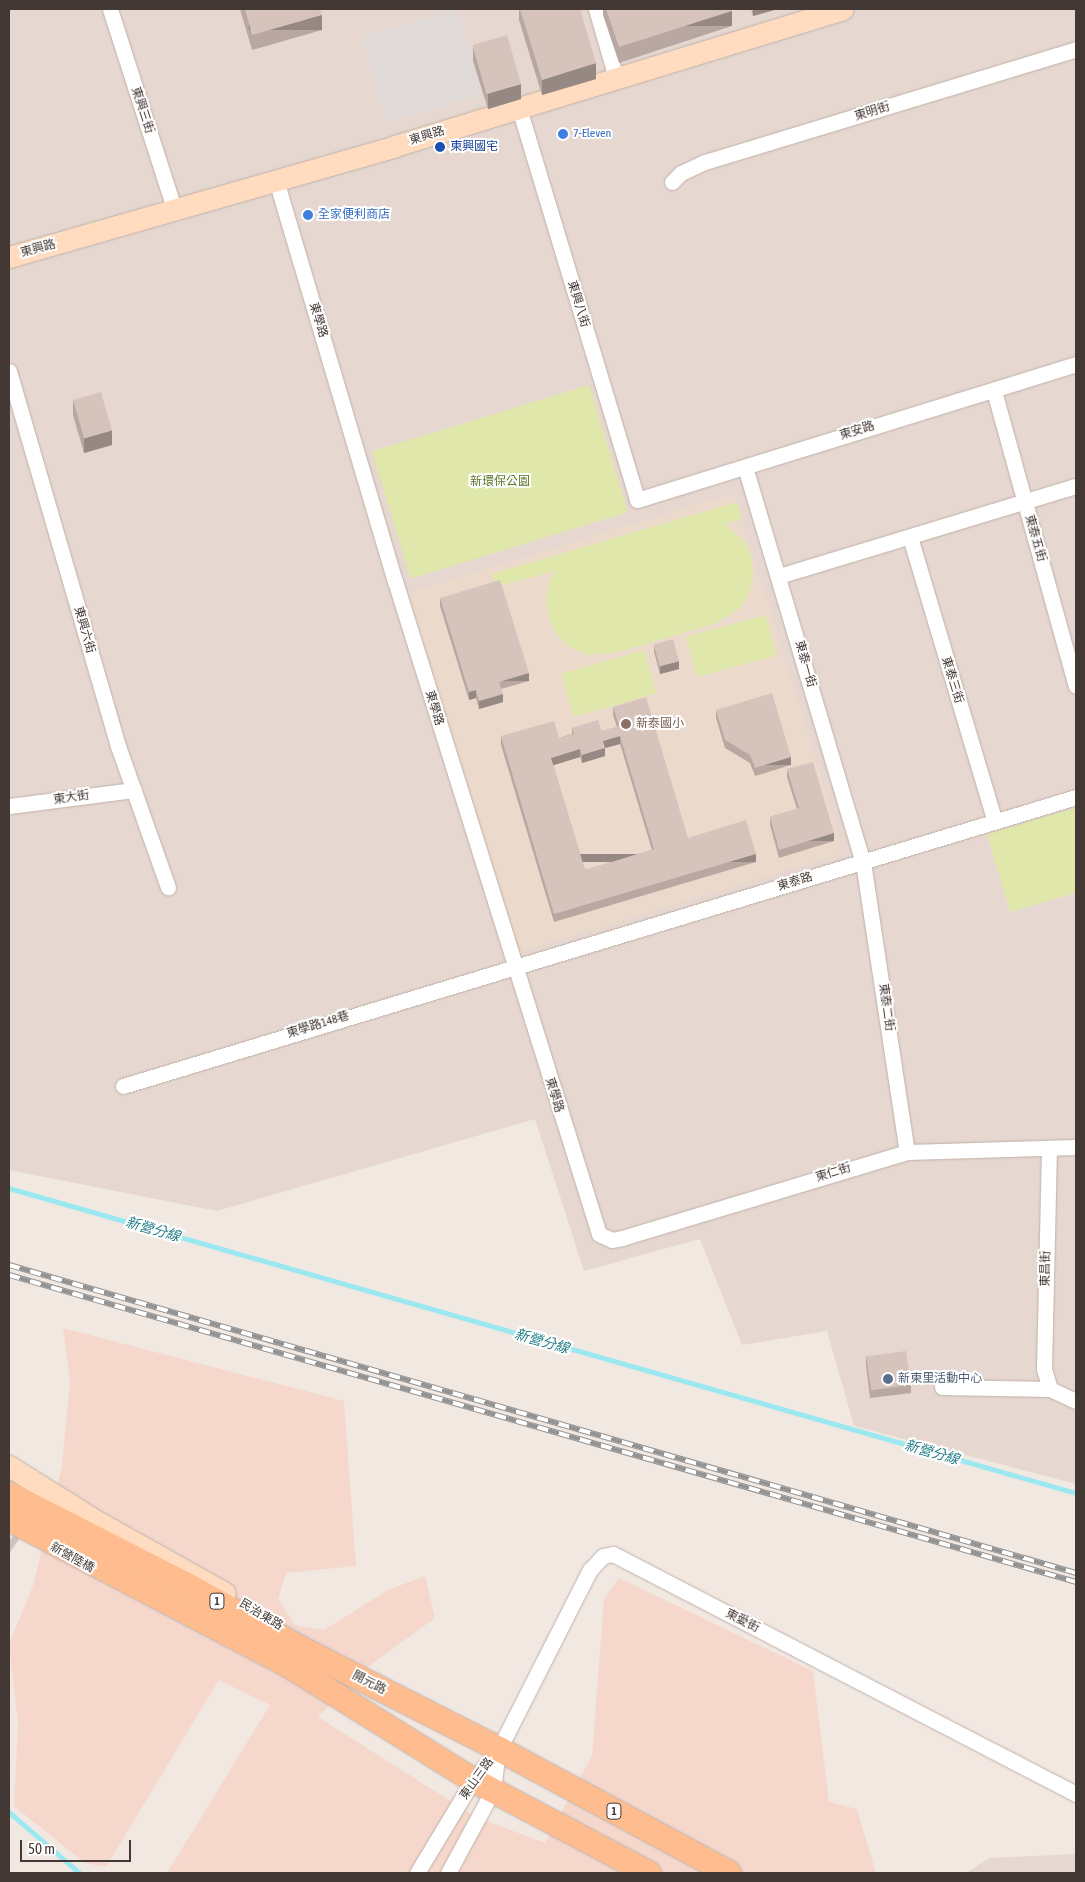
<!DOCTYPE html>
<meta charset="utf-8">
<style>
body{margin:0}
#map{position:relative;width:1085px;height:1882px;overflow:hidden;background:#f2e8e2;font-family:"Asap Condensed","Noto Sans TC",sans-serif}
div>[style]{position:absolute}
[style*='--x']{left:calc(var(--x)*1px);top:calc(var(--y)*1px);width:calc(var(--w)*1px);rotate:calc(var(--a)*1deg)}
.residential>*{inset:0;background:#e6d8d0}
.commercial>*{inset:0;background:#f5d7cc}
.education>*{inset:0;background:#ebd9cc;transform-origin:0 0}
.green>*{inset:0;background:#dfe7aa;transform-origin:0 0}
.parking>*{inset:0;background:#dfdad8;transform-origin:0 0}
.stream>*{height:4.5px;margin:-2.25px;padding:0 2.25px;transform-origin:2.25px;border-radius:2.25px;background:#9ce8f1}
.secondary-tunnel>*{height:21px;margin-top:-10.5px;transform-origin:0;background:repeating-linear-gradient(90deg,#cfc5bf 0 21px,transparent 0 32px)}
.roads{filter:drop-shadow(0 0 1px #c0b1a8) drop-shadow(0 0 1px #c0b1a8)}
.street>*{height:15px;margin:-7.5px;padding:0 7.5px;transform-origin:7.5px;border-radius:7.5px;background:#fff}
.secondary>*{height:21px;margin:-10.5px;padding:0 10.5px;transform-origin:10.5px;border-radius:10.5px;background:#ffdcbf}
.primary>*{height:24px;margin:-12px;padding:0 12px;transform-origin:12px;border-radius:12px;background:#ffbc8e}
.rail>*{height:5.5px;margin-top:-2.75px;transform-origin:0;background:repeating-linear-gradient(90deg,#fff 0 11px,#939393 0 22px);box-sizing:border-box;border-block:1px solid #939393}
.wall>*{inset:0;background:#b8a8a1}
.shaded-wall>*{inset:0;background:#968883;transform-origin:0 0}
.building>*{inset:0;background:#d6c3bb;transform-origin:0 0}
.dots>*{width:14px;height:14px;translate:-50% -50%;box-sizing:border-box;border:2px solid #fff;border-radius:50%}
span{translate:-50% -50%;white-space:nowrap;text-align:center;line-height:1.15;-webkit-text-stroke:4px #fff;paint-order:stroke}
.shield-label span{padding:1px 4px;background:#fff;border:1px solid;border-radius:4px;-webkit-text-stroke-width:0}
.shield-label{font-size:11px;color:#433833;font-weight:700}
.street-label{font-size:12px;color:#433833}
.shop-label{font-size:12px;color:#366cbe}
.left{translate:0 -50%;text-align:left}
.transit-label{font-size:12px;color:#164399}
.park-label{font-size:12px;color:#5c7526}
.education-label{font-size:12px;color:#785e54}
.service-label{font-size:12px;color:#4e5e75}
.water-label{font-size:14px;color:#247d88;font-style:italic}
.frame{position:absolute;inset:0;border:10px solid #433833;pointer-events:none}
.scale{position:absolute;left:20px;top:1840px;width:111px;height:22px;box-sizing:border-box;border:2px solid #433833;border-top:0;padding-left:6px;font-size:15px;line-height:18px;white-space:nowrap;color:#433833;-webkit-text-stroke:4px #fff;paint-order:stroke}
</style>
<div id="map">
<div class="residential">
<i style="clip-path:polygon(9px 9px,1076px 9px,1076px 1484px,854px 1426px,827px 1331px,742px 1345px,700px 1239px,584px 1271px,535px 1119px,217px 1211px,9px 1170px)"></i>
<i style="clip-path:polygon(1076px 1854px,1076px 1873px,966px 1873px,989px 1858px)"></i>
</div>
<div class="commercial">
<i style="clip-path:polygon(63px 1328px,344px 1401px,356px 1566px,286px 1573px,278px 1599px,295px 1625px,324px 1630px,388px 1590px,425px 1576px,435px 1618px,368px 1667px,318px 1717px,476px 1817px,545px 1843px,592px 1756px,604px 1599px,619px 1578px,813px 1671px,829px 1802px,857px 1809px,876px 1873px,167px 1873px,270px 1705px,219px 1680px,106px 1867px,85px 1863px,14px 1806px,18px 1723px,9px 1644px,33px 1586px,62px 1465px,70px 1380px)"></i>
</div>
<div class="education">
<i style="left:734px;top:493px;width:376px;height:343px;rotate:73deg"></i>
</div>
<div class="green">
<i style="left:589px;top:385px;width:133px;height:227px;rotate:73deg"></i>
<i style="clip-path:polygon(737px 502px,742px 518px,725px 524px,746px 543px,752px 559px,753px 578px,748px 595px,738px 610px,714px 624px,615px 653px,588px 655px,571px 648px,557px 635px,549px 619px,546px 601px,549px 582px,555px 571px,496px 587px,492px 574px)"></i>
<i style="left:766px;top:615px;width:42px;height:83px;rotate:75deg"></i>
<i style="left:644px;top:650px;width:45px;height:86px;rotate:74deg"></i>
<i style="clip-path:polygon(1076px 808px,1076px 893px,1010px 912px,987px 834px)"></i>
</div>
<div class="parking">
<i style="left:458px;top:9px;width:89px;height:100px;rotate:74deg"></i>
</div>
<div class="stream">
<i style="--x:9;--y:1188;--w:1110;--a:15.95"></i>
<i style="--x:9;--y:1812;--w:94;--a:40.7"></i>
</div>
<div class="secondary-tunnel">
<i style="--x:9;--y:1541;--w:7;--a:34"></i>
</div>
<div class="roads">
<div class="street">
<i style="--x:110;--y:9;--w:212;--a:72.2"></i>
<i style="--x:596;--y:9;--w:72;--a:73.8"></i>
<i style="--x:519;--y:108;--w:409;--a:73.2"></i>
<i style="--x:637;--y:500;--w:460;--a:-17.2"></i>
<i style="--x:276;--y:180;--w:418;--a:73.5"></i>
<i style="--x:395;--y:581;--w:684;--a:72.65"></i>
<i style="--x:599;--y:1234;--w:14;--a:25"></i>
<i style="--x:612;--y:1240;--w:10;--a:-11"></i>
<i style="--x:622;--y:1238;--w:298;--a:-16.8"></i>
<i style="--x:907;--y:1152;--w:169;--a:-1.7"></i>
<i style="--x:672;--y:182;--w:13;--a:-45"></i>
<i style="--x:681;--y:173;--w:26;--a:-25"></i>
<i style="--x:705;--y:162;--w:388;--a:-16.9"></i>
<i style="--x:9;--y:371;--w:391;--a:73.8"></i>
<i style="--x:118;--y:746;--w:150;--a:70.5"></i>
<i style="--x:994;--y:391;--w:306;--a:74.5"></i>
<i style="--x:745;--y:467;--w:412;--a:73.4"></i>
<i style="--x:863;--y:862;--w:293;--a:81.4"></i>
<i style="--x:910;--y:537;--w:297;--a:73.4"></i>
<i style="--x:779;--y:576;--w:310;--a:-16.9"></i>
<i style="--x:9;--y:806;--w:126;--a:-7.3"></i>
<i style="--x:123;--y:1086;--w:996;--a:-16.87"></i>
<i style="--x:1049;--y:1148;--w:221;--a:91.3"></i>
<i style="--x:1044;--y:1369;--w:21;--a:73"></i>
<i style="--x:942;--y:1387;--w:108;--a:1.1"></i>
<i style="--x:1050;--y:1389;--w:29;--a:25"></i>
<i style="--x:417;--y:1873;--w:109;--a:-58.9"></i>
<i style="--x:473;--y:1780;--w:40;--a:-50"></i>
<i style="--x:499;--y:1749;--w:201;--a:-63.1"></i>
<i style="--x:590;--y:1570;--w:19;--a:-47"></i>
<i style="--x:603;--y:1556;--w:10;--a:-11"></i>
<i style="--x:613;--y:1554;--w:522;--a:27.4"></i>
<i style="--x:448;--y:1873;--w:94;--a:-61.5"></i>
<i style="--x:493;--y:1790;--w:40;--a:-82.9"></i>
</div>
<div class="secondary">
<i style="--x:9;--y:257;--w:402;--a:-16"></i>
<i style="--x:395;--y:146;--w:468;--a:-17"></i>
<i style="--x:9;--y:1466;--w:105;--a:32.2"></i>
<i style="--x:98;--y:1522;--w:145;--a:29.2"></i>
</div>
<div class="primary">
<i style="--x:9;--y:1494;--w:202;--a:27.1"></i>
<i style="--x:189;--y:1586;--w:125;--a:29.2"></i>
<i style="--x:298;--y:1647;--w:225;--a:26.9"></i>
<i style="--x:499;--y:1749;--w:261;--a:28.3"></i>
<i style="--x:9;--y:1519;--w:315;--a:27.6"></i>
<i style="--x:288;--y:1665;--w:218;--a:31.9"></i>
<i style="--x:473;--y:1780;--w:199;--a:27.9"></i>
</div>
</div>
<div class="rail">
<i style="--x:9;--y:1265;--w:1111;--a:16.1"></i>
<i style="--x:9;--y:1275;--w:1110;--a:16.05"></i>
</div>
<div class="wall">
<i style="clip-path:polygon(240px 9px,320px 9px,322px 30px,252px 50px)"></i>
<i style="clip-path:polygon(519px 9px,580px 9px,596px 79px,542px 95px,519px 20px)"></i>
<i style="clip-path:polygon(603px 9px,731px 9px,732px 26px,619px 63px,603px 15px)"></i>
<i style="clip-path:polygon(751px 9px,778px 9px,753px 16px)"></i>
<i style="clip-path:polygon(473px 46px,521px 99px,488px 109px,473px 61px)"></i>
<i style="clip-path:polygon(73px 400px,112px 445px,84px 453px,73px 415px)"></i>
<i style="clip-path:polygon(440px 598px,529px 681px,501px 689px,503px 702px,479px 709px,476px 698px,469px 700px,440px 606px)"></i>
<i style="clip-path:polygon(654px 644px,679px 669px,660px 674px,654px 652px)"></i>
<i style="clip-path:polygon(evenodd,613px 707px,688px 838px,756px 862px,554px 922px,501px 745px,501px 736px,559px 738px,572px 734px,572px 728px,602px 731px,617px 727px,613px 715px,613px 707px,620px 744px,652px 850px,585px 870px,553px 765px,580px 757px,582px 763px,605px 756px,605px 748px,620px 744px)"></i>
<i style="clip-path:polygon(716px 710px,791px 765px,755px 776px,750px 763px,725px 748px,716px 718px)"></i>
<i style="clip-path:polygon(787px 769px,834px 841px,779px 858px,770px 825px,770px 817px,797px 809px,787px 777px)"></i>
<i style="clip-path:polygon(866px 1356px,911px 1385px,911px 1393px,870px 1398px,866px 1365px)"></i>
</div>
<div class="shaded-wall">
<i style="clip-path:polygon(753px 9px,778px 9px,753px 16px)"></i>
<i style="left:732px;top:11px;width:15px;height:119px;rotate:90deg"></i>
<i style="left:322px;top:15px;width:15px;height:73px;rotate:90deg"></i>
<i style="clip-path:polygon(596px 63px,596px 79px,542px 95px,542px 80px)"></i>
<i style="clip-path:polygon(521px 84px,521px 99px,488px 109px,488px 94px)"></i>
<i style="clip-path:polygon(112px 430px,112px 445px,84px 453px,84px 438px)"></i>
<i style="clip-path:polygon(679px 661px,679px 669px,660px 674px,660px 666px)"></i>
<i style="left:529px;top:673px;width:8px;height:31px;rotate:90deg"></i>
<i style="clip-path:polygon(476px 690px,476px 698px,469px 700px,469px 692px)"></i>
<i style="clip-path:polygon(503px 694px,503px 702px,479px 709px,479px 701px)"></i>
<i style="clip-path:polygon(620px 736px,620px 744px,605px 748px,605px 756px,582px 763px,582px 755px,603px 741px)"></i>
<i style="clip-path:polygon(580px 749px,580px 757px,551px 766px,551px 758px)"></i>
<i style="left:791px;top:757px;width:8px;height:38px;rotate:90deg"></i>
<i style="left:834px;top:833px;width:8px;height:58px;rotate:90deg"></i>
<i style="left:756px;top:854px;width:8px;height:211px;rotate:90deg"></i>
</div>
<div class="building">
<i style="clip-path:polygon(245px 9px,320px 9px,322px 15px,252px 35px)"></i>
<i style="clip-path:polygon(520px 9px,580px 9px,596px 63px,542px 80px)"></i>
<i style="clip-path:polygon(606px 9px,731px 9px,732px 11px,619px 47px)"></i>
<i style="left:507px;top:35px;width:51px;height:36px;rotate:74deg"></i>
<i style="left:101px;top:392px;width:40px;height:29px;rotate:74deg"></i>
<i style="clip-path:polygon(500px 580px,529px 673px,499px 682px,503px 694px,479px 701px,476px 690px,469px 692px,440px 598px)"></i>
<i style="left:673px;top:639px;width:23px;height:20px;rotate:75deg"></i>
<i style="clip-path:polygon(772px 693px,791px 757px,755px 768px,750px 755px,725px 740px,716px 710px)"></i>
<i style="clip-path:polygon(evenodd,646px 697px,688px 838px,746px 820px,756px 854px,554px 914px,501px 736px,554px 721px,559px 738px,574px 734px,572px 728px,598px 720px,602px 731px,619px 726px,613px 707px,646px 697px,620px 736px,654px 849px,585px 870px,551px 758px,580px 749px,582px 755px,605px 748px,603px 741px,620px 736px)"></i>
<i style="clip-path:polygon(813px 762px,834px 833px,779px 850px,770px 817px,799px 808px,787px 769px)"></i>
<i style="left:906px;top:1351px;width:34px;height:40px;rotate:82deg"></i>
</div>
<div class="dots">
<i style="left:563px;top:134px;background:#3f7fe0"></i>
<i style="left:440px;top:147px;background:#1a4fb4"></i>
<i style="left:308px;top:215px;background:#3f7fe0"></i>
<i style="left:626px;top:724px;background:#8d6e63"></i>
<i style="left:888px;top:1379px;background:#5c6f8a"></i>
</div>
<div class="shield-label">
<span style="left:217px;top:1601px">1</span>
<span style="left:614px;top:1811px">1</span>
</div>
<div class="street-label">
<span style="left:142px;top:110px;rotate:72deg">東興三街</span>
<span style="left:872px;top:112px;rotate:-17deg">東明街</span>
<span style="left:427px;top:136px;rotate:-17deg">東興路</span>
<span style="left:38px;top:249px;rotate:-15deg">東興路</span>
<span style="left:578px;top:304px;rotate:73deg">東興八街</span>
<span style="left:318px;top:320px;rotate:73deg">東學路</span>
<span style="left:857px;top:431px;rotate:-17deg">東安路</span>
<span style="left:1035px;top:538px;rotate:74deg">東泰五街</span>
<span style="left:84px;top:630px;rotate:74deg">東興六街</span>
<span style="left:805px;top:664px;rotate:74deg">東泰一街</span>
<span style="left:952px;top:680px;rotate:73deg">東泰三街</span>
<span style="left:434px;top:708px;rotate:73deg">東學路</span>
<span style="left:71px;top:798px;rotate:-8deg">東大街</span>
<span style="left:795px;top:882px;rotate:-17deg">東泰路</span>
<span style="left:886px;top:1007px;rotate:82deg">東泰二街</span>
<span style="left:318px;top:1025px;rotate:-17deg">東學路148巷</span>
<span style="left:554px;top:1095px;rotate:73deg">東學路</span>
<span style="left:833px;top:1173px;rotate:-17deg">東仁街</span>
<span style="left:1046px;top:1269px;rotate:-89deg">東昌街</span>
<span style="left:72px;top:1558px;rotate:29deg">新營陸橋</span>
<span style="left:261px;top:1615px;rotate:31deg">民治東路</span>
<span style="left:742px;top:1621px;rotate:27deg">東愛街</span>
<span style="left:369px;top:1683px;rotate:27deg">開元路</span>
<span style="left:477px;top:1779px;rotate:-54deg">東山三路</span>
</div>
<div class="shop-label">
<span class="left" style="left:573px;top:134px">7-Eleven</span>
<span class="left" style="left:318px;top:215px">全家便利商店</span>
</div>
<div class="transit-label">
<span class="left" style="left:450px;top:147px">東興國宅</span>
</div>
<div class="park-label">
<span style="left:500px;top:482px">新環保公園</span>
</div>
<div class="education-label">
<span class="left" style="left:636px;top:724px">新泰國小</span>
</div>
<div class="service-label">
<span class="left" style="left:898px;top:1379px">新東里活動中心</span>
</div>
<div class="water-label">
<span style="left:153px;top:1229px;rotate:16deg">新營分線</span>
<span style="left:542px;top:1341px;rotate:16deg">新營分線</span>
<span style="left:932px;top:1452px;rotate:16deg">新營分線</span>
</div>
<div class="frame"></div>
<div class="scale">50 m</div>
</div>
